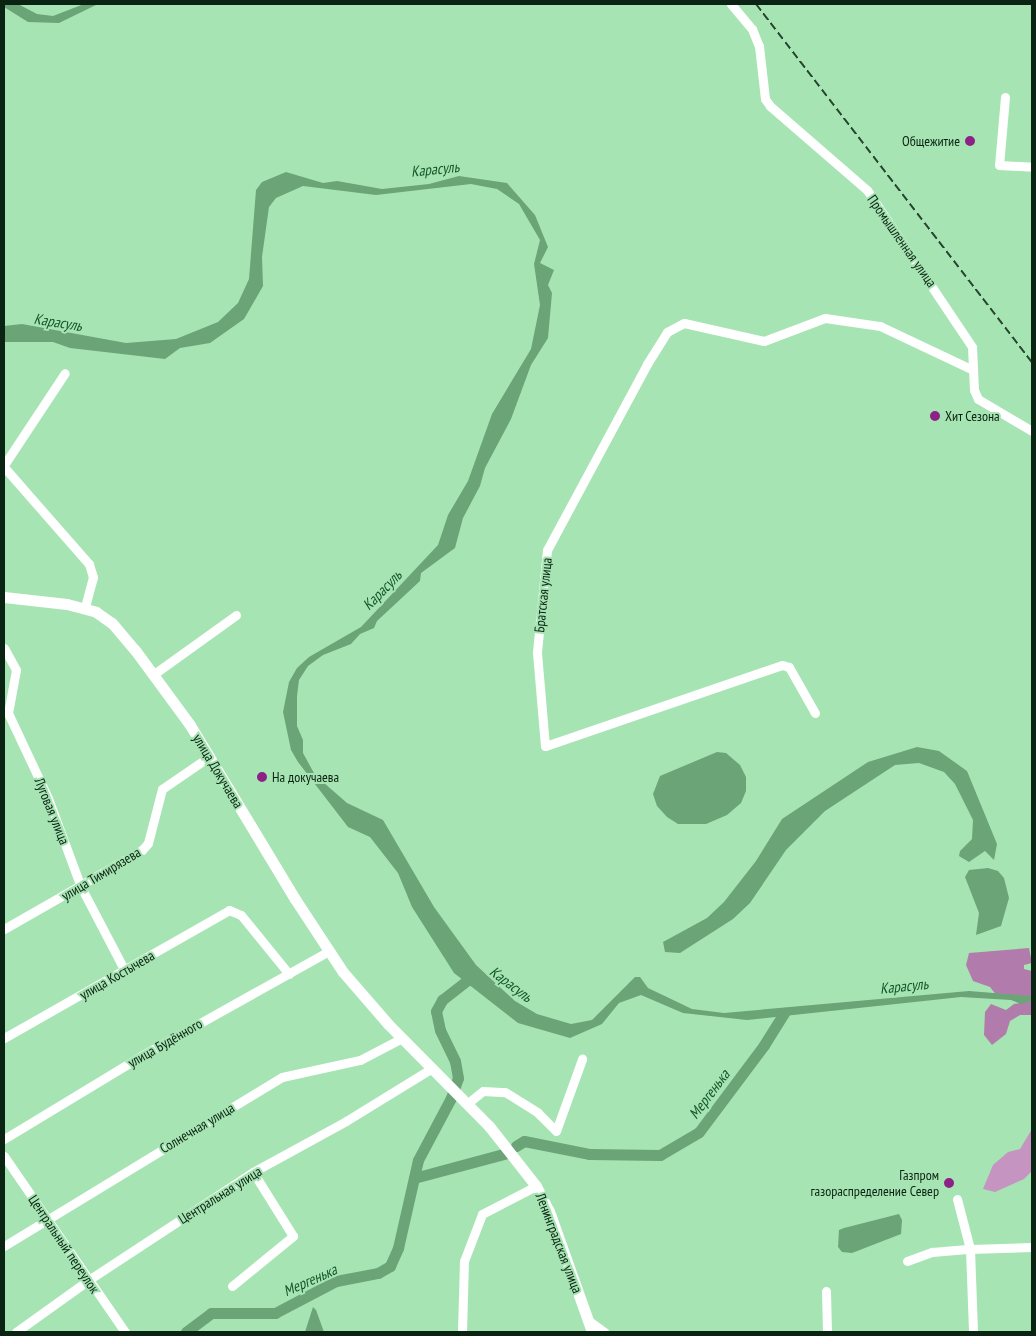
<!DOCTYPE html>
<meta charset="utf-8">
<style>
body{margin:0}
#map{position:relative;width:1036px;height:1336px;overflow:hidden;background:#a7e4b3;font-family:"PT Sans Narrow",sans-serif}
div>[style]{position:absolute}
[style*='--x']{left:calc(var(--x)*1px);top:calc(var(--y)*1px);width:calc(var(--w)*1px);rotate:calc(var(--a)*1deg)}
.green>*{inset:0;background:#c694c0}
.forest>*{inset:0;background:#b17cab}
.water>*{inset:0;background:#6aa477}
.river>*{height:11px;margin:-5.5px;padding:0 5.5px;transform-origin:5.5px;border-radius:5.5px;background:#6aa477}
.minor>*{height:9px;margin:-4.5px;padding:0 4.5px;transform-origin:4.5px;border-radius:4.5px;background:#fff}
.major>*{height:11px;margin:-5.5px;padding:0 5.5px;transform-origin:5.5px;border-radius:5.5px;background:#fff}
.rail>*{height:2px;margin-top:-1px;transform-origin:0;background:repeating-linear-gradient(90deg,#26442d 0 8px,transparent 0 12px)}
.dots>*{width:14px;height:14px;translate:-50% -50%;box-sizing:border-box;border:2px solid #a7e4b3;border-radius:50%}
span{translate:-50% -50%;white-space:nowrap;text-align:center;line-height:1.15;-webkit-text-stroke:4px #a7e4b3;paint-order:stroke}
.poi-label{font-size:14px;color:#0b2312}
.right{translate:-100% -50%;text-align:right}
.left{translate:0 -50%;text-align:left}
.street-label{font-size:14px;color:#0b2312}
.water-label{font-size:15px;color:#13562a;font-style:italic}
.frame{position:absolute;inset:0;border:5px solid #0b2312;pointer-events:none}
</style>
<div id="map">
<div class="green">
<i style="clip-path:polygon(1032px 1129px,1032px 1171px,1024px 1179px,995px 1192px,983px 1189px,993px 1165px,1008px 1152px,1020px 1149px)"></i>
</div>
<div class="forest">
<i style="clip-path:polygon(1029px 948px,1032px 963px,1024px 965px,1024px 969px,1032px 971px,1032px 996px,997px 996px,990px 987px,973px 981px,966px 965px,969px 953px)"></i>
<i style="clip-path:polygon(1032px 1001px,1032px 1015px,1020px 1015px,1010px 1021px,1006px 1034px,992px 1045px,984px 1035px,985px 1012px,991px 1004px,1006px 1010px,1014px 1004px)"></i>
</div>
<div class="water">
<i style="clip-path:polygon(4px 4px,18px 4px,37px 14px,53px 16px,84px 4px,98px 4px,59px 23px,28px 22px,4px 7px)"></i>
<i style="clip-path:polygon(286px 172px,323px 183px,337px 181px,382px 189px,429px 184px,459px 176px,507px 183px,535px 215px,548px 247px,540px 263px,554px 270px,548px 285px,552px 293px,548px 338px,531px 365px,511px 419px,485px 468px,480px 486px,463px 518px,455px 548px,421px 573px,420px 581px,377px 621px,374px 628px,360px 634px,351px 644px,323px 655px,308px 666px,299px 680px,297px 696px,297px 726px,303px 740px,303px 753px,315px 775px,347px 803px,383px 820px,434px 907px,476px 965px,515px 1001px,537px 1014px,571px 1024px,592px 1020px,635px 977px,640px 977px,648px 988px,692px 1009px,724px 1013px,969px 991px,1032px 996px,1032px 1001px,1021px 1004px,1011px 1000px,961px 997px,747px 1020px,683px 1013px,641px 995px,619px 1003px,602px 1024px,570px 1038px,518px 1023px,454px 973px,412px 907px,398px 873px,370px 837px,348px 827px,298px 762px,291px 750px,283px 712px,289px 682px,297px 668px,309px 657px,361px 627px,438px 545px,448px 515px,468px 481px,492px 414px,531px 349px,540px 305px,534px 264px,540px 240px,519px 204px,497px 189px,471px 184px,376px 195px,303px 186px,276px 198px,269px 207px,262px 257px,263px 286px,244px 319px,210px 343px,180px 348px,165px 359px,70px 348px,53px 342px,4px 342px,4px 326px,22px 324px,126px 343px,176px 339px,218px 322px,238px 303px,249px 279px,256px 190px,262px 182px)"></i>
<i style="clip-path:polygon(917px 747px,939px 751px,967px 771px,997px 844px,994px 860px,985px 851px,969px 862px,959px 856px,960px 851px,972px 839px,973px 820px,955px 784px,944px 772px,919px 763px,895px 765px,825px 811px,786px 850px,750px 903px,733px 919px,680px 953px,665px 952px,663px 942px,707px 918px,724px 902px,756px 861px,782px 819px,868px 762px)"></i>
<i style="clip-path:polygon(717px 752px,726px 753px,740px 765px,746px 777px,746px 791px,741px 803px,727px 815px,706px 824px,678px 824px,667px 817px,657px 806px,653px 794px,660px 776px)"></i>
<i style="clip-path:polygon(988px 868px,998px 871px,1004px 878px,1009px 898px,1001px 926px,976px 935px,979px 913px,965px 877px,969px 870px)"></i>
<i style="clip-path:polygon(899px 1214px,902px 1220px,901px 1234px,852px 1253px,842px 1252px,838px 1247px,839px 1230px,844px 1228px)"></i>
<i style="clip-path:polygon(313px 1307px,316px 1310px,324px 1332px,305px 1332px)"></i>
</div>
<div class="river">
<i style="--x:516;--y:1146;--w:9;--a:-32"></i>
<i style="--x:524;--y:1141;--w:66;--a:11.3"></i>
<i style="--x:589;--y:1154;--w:71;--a:0.8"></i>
<i style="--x:660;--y:1155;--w:45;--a:-30.5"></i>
<i style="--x:699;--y:1132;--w:109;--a:-53.2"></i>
<i style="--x:764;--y:1045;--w:38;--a:-58"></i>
<i style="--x:414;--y:1178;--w:96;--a:-15"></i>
<i style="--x:186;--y:1332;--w:31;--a:-37"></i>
<i style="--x:211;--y:1313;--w:64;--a:0"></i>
<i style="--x:275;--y:1313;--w:69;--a:-27.7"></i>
<i style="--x:336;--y:1281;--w:43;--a:-10.8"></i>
<i style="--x:378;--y:1273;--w:14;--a:-30"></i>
<i style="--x:390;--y:1266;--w:20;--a:-66"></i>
<i style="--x:398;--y:1248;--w:90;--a:-77.2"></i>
<i style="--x:418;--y:1160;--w:70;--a:-62"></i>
<i style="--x:451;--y:1098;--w:21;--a:-71"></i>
<i style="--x:458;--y:1078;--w:17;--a:-100"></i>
<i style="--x:455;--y:1061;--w:34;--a:-116"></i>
<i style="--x:440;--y:1030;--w:19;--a:-102"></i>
<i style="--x:436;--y:1011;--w:13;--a:-61"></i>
<i style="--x:442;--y:1000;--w:41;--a:-38"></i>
</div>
<div class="minor">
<i style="--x:731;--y:4;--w:33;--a:50"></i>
<i style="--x:752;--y:29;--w:18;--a:68"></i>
<i style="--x:759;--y:46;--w:53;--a:83.5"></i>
<i style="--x:765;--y:99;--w:9;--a:54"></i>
<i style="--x:770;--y:106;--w:128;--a:40.9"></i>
<i style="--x:867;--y:190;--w:189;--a:56.2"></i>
<i style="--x:972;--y:347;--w:43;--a:87.3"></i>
<i style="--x:974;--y:390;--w:10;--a:66"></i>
<i style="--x:978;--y:399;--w:63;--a:30.7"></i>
<i style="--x:1005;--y:97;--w:68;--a:95"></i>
<i style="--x:999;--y:165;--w:33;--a:3"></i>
<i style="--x:4;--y:465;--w:110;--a:-56.5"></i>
<i style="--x:4;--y:467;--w:129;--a:48.8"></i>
<i style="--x:89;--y:564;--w:14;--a:73"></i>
<i style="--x:93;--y:577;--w:31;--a:105"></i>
<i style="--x:4;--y:648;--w:25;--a:61"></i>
<i style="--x:16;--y:670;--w:44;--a:100.5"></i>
<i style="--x:8;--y:713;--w:94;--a:64.8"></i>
<i style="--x:48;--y:798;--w:95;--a:69.7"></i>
<i style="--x:81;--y:887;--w:95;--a:62.4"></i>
<i style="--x:154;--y:674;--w:101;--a:-35.7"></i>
<i style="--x:815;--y:713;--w:53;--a:-119.5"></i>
<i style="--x:789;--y:667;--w:7;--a:-164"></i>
<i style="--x:782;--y:665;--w:250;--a:161.1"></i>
<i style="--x:545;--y:746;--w:94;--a:-94.9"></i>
<i style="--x:537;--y:652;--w:102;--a:-84.4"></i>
<i style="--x:547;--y:550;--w:211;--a:-61.7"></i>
<i style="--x:647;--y:364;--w:38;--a:-58"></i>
<i style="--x:667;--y:332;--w:19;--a:-28"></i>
<i style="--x:684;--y:323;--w:82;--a:12.7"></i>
<i style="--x:764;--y:341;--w:65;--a:-20.7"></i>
<i style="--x:825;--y:318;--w:56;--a:8.3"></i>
<i style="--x:880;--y:326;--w:103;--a:25.3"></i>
<i style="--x:4;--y:929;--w:159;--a:-29.8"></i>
<i style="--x:142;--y:850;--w:9;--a:-49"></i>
<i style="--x:148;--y:843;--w:56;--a:-75.5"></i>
<i style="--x:162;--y:789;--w:58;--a:-34.5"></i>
<i style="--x:4;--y:1038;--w:259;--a:-29.6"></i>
<i style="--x:229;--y:910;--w:13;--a:23"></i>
<i style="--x:241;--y:915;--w:76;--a:50.9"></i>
<i style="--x:468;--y:1103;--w:19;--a:-39"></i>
<i style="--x:483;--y:1091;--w:22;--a:3"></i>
<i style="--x:505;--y:1092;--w:39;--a:32"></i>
<i style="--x:538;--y:1113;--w:25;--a:45"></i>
<i style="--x:556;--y:1131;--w:77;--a:-70.1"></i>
<i style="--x:4;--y:1139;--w:160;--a:-31.2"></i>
<i style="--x:141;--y:1056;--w:215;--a:-29.2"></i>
<i style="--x:4;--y:1156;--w:214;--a:55.5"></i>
<i style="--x:957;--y:1199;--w:52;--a:75.4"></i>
<i style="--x:970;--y:1249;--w:62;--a:-1.8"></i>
<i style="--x:4;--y:1246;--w:325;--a:-31.3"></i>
<i style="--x:282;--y:1077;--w:80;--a:-12.3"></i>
<i style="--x:360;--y:1060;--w:47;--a:-27.6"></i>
<i style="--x:907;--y:1261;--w:27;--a:-20"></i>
<i style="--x:932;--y:1252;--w:38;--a:-5"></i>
<i style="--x:970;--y:1249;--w:83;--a:87.9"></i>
<i style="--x:232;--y:1286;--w:79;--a:-39.3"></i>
<i style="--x:293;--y:1236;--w:75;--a:-122"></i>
<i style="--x:826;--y:1291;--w:41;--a:88.6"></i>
<i style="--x:589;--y:1321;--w:19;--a:36"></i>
<i style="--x:16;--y:1332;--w:91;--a:-35.6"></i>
<i style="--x:90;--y:1279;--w:195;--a:-33.3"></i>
<i style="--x:253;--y:1172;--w:106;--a:-28.7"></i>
<i style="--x:346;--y:1121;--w:101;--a:-31.6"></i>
<i style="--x:462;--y:1332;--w:71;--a:-88.4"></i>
<i style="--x:464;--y:1261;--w:50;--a:-69"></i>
<i style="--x:482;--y:1214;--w:61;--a:-27.4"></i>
</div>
<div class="major">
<i style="--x:4;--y:597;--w:63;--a:6.3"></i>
<i style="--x:67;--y:604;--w:30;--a:15"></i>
<i style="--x:96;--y:612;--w:19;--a:35"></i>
<i style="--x:112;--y:623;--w:35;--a:50"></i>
<i style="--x:135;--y:650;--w:93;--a:53.7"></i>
<i style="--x:190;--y:725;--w:203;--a:58.9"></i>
<i style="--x:295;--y:899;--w:87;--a:56.7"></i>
<i style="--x:343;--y:972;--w:69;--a:49.1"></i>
<i style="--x:388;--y:1024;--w:144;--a:45.3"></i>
<i style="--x:489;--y:1126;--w:76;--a:51.9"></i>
<i style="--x:536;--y:1186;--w:28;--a:63"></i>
<i style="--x:549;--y:1211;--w:128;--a:70.4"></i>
</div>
<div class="rail">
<i style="--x:756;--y:4;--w:452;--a:52.4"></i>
</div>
<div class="dots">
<i style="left:970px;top:141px;background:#8c2186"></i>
<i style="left:935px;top:416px;background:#8c2186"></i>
<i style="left:262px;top:777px;background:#8c2186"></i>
<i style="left:949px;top:1183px;background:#8c2186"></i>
</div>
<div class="poi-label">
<span class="right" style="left:960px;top:141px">Общежитие</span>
<span class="left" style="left:945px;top:416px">Хит Сезона</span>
<span class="left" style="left:272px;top:777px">На докучаева</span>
<span class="right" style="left:939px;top:1183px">Газпром<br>газораспределение Север</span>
</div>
<div class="street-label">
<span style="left:902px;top:241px;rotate:55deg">Промышленная улица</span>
<span style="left:543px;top:595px;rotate:-84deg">Братская улица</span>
<span style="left:218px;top:771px;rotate:59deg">улица Докучаева</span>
<span style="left:52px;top:811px;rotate:68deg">Луговая улица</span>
<span style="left:101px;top:874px;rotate:-31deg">улица Тимирязева</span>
<span style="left:117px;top:975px;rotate:-30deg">улица Костычева</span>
<span style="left:165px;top:1043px;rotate:-30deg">улица Будённого</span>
<span style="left:197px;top:1128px;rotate:-31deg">Солнечная улица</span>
<span style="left:220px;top:1195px;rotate:-32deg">Центральная улица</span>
<span style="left:559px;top:1243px;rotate:69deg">Ленинградская улица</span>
<span style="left:64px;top:1244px;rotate:56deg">Центральный переулок</span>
</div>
<div class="water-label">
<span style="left:435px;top:169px;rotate:-6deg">Карасуль</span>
<span style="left:58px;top:322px;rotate:9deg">Карасуль</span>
<span style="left:382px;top:590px;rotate:-46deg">Карасуль</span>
<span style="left:511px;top:984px;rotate:37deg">Карасуль</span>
<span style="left:904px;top:986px;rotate:-6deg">Карасуль</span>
<span style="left:709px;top:1094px;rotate:-53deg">Мергенька</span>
<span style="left:310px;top:1280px;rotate:-24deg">Мергенька</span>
</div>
<div class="frame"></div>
</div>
